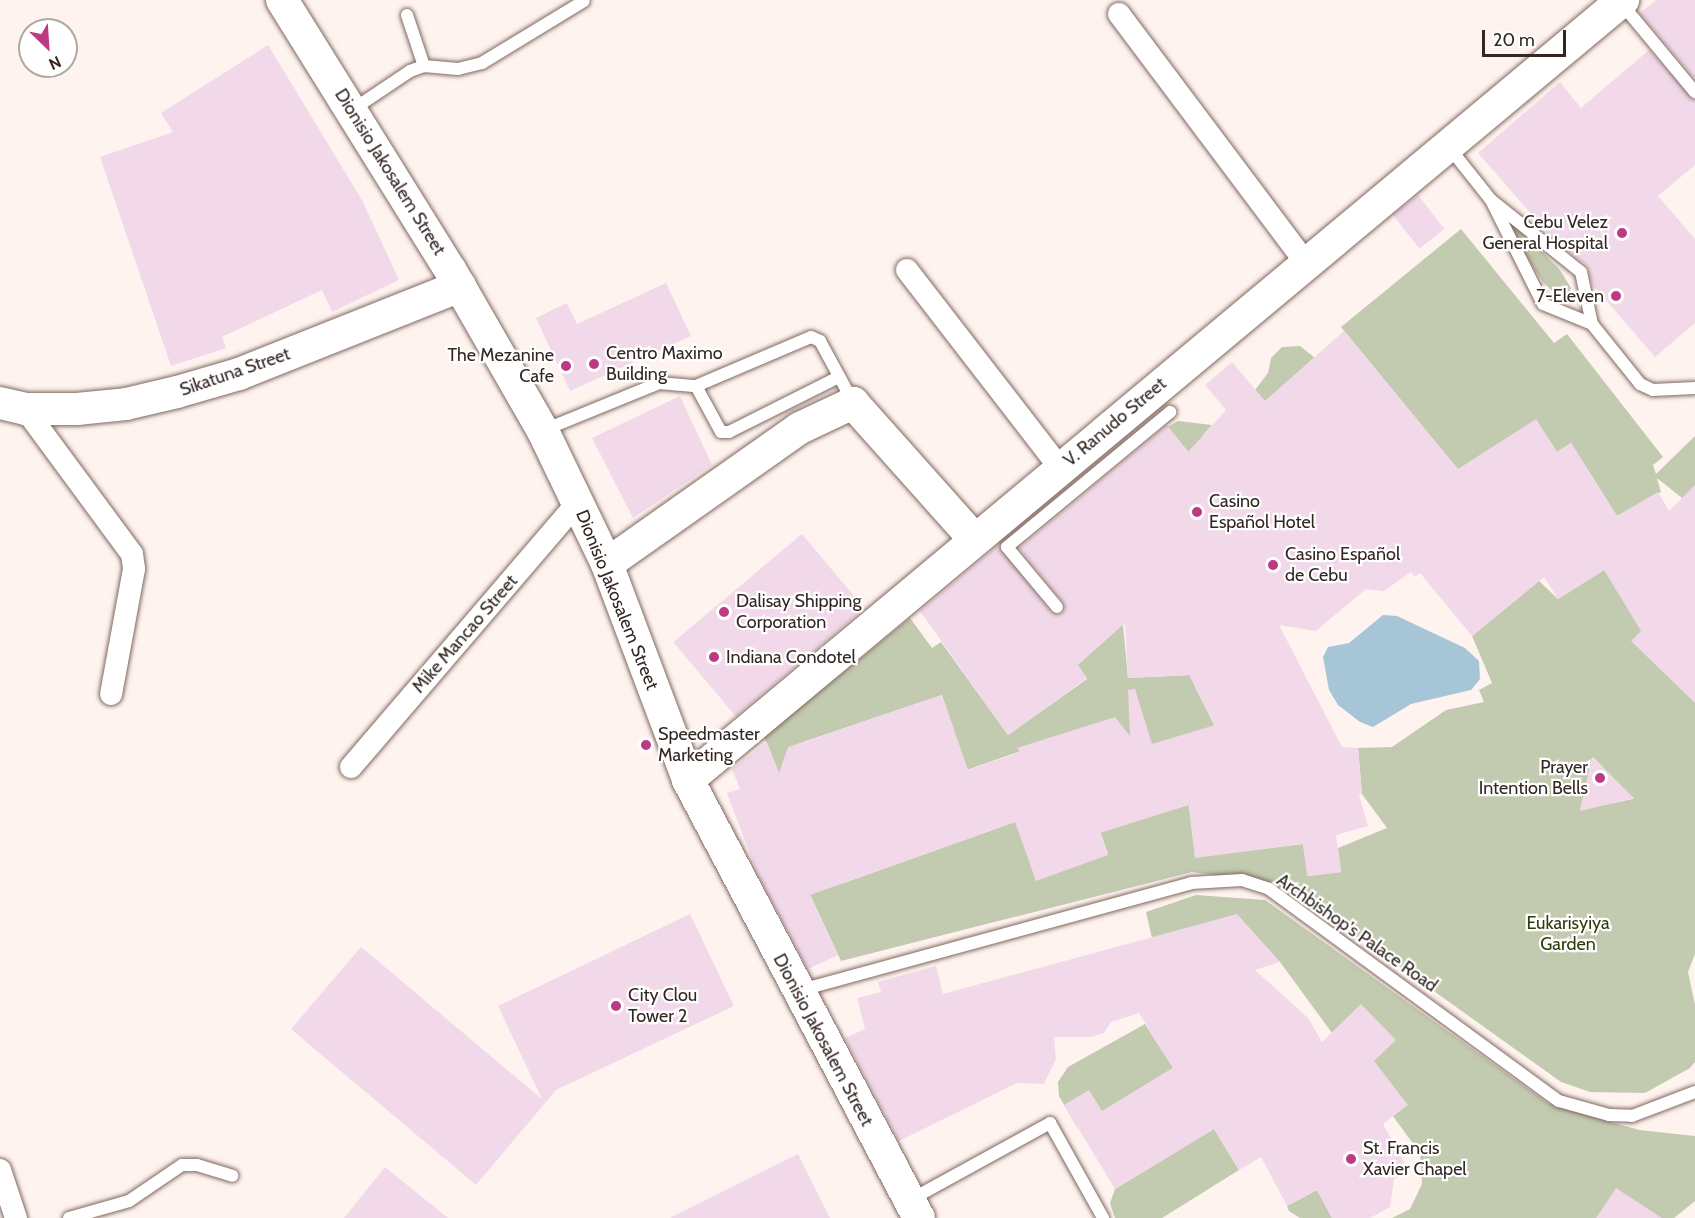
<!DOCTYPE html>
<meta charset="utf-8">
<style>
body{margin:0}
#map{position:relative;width:1695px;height:1218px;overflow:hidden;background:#fef3ef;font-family:Cabin,sans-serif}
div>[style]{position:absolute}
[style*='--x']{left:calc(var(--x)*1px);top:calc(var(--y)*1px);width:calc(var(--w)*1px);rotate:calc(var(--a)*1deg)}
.green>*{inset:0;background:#c2caaf}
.water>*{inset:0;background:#a6c6d8}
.building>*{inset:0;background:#f1d9ea;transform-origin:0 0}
.roads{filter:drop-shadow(0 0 2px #80685f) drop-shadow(0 0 2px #80685f)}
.lane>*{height:12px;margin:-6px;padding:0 6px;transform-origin:6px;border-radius:6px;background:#fff}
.street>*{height:22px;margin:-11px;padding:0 11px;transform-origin:11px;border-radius:11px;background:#fff}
.secondary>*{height:32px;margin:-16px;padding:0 16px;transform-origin:16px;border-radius:16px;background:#fff}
.dots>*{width:16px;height:16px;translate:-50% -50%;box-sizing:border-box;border:3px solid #fff;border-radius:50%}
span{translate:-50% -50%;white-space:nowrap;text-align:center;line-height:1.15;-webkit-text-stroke:4.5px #fff;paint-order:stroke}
.street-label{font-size:18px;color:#322723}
.poi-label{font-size:18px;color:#322723}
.right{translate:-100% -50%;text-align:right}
.left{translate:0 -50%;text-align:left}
.park-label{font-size:18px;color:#313b08}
.north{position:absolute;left:18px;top:18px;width:60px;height:60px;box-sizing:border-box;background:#fff;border:2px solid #ada9a7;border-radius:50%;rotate:155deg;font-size:16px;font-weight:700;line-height:24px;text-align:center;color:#322723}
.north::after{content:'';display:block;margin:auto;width:21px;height:27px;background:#bc3a83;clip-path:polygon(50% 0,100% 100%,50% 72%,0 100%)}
.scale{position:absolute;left:1482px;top:30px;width:84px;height:27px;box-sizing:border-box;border:3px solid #322723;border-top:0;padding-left:8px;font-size:18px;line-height:21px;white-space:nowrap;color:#322723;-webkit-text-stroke:4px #fff;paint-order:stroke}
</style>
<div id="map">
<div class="green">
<i style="clip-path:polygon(1509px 223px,1515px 224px,1560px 270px,1571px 288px,1568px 297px,1560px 299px,1543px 282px,1508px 228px)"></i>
<i style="clip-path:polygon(evenodd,1461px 229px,1554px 343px,1567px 334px,1663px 457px,1653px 465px,1656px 474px,1695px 436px,1695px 954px,1688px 972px,1695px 1005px,1695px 1062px,1690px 1068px,1645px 1093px,1590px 1092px,1561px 1082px,1375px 949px,1273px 882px,1192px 872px,841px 961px,807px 888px,844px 883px,1015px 822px,1108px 854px,1066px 735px,828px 819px,963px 758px,942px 695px,803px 742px,793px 807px,764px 737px,910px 618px,932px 648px,941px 642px,1008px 735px,1087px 679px,1065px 647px,1123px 625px,1128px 678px,1212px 674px,1195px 687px,1244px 783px,1187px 790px,1195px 857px,1303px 844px,1308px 876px,1341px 872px,1338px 848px,1387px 828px,1362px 794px,1358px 748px,1392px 747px,1446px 710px,1484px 702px,1479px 690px,1492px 683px,1472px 636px,1539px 581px,1558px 599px,1604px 570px,1681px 509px,1682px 498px,1657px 478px,1661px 492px,1617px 516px,1571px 443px,1557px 452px,1536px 420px,1471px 461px,1500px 507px,1493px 512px,1341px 327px,1461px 229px,1593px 757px,1633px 798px,1633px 799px,1580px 810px,1593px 757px)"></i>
<i style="clip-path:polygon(1300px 346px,1315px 358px,1265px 401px,1255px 390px,1268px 373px,1271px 358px,1282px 347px)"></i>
<i style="clip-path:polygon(1178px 421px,1212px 425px,1203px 435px,1203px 451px,1194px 459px,1168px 427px)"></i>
<i style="clip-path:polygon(1196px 895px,1265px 900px,1549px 1104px,1639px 1130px,1695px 1136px,1695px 1201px,1674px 1218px,1392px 1218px,1410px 1209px,1422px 1184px,1420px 1153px,1280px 962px,1237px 915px,1152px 938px,1146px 912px)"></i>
<i style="clip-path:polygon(1145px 1024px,1173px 1068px,1077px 1127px,1059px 1096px,1058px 1082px,1068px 1067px)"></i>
<i style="clip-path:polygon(1214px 1129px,1239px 1170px,1162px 1218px,1115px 1218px,1110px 1203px,1115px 1189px)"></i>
<i style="clip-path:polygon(1317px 1190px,1332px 1218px,1300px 1218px,1289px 1211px,1287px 1206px)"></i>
</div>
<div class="water">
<i style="clip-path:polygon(1383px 615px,1397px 616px,1465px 648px,1479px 661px,1480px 679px,1471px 690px,1411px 704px,1373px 727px,1360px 722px,1338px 705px,1329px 690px,1323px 657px,1328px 647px,1349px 643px)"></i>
</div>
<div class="building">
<i style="clip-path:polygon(1656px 0,1695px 0,1695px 79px,1640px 13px)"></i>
<i style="clip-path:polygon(268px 45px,362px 200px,399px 280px,332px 312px,322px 290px,222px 337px,226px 348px,171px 366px,100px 157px,173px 132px,161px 113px)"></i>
<i style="clip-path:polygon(1649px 50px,1695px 100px,1695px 165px,1658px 196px,1695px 239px,1695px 323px,1655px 357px,1592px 284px,1587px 266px,1553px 239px,1478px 153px,1560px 82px,1581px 108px)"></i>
<i style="left:1418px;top:195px;width:43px;height:32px;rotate:52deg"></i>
<i style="clip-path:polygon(666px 283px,691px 336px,570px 391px,536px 318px,567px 303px,577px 324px)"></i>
<i style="clip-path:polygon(1344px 331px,1458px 469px,1536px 419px,1557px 452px,1571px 443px,1617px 516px,1658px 492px,1669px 511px,1695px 485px,1695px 703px,1631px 641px,1641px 631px,1604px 570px,1558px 599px,1544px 577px,1472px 636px,1420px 573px,1415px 577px,1411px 572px,1384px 591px,1366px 589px,1316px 631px,1279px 625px,1342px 747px,1358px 748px,1362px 794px,1359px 795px,1368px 826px,1336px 835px,1341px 872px,1307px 876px,1303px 844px,1195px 858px,1189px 805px,1100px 833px,1108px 855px,1036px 881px,1015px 822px,810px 895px,838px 955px,808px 969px,758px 875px,727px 793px,740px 789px,732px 769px,767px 742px,779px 773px,788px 747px,942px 695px,968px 770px,1020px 752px,1017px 748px,1115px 717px,1130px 736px,1128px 690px,1135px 689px,1152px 744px,1215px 725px,1189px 675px,1128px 678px,1125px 623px,1078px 665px,1087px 678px,1008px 735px,920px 611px,998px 545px,1051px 612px,1062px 614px,1063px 602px,1019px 548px,1167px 425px,1188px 452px,1226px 410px,1205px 385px,1232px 362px,1265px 401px)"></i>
<i style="clip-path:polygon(680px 396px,712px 465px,633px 518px,592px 438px)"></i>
<i style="left:802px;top:534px;width:97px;height:168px;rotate:50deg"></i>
<i style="clip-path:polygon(1592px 757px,1634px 798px,1580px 811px)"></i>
<i style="clip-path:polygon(690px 914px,734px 1006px,556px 1090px,476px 1185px,291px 1029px,361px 947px,542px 1099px,498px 1006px)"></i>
<i style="clip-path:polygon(1237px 914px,1280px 962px,1255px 970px,1308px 1018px,1322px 1042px,1361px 1004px,1396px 1040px,1374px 1061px,1408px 1105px,1383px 1124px,1409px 1171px,1394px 1179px,1390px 1207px,1370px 1218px,1332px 1218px,1317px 1190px,1287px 1206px,1261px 1157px,1239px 1170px,1214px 1129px,1115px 1189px,1064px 1105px,1089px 1090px,1102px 1111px,1173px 1068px,1139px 1013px,1111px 1022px,1104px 1033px,1091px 1037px,1054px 1037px,1056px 1059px,1044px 1084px,1017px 1083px,899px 1141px,845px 1038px,865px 1029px,857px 998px,881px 992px,878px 982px,936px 966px,943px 994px)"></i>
<i style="clip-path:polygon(798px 1154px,830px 1218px,670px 1218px)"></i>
<i style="clip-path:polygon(385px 1167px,448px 1218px,344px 1218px)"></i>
<i style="clip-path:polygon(1616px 1188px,1662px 1218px,1596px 1218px)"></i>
</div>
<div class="roads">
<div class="lane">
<i style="--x:1621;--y:3;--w:116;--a:50.3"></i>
<i style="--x:407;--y:15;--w:54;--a:71.6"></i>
<i style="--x:352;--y:110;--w:70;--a:-33.9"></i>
<i style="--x:410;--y:71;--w:15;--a:-20"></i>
<i style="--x:424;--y:66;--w:34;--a:5"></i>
<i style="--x:458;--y:69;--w:25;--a:-14"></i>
<i style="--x:482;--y:63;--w:119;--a:-31.3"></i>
<i style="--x:1448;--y:146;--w:69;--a:51.5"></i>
<i style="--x:1491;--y:200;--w:116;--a:63.4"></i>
<i style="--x:1543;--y:304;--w:53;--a:22.2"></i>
<i style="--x:1491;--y:200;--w:115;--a:38.7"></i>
<i style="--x:1581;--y:272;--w:53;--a:78.1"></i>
<i style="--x:1592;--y:324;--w:77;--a:51.3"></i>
<i style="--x:1640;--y:384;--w:14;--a:25"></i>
<i style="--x:1653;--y:390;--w:42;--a:-2.7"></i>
<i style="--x:696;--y:386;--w:52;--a:61.5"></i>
<i style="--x:721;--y:432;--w:8;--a:0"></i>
<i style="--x:729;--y:432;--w:123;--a:-26.6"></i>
<i style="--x:544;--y:430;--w:124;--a:-22.2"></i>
<i style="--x:659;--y:383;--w:37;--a:5"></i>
<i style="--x:696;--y:386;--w:125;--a:-23.1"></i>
<i style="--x:811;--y:337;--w:10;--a:24"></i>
<i style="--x:820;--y:341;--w:69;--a:61.6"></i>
<i style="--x:1057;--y:607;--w:78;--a:-129.8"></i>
<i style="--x:1007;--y:547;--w:212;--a:-39.6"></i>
<i style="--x:801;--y:990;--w:404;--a:-15.3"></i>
<i style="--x:1191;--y:883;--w:51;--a:-3.4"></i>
<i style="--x:1242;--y:880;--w:28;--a:18"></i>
<i style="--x:1269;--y:889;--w:359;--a:36.2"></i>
<i style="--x:1559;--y:1101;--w:52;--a:15.6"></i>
<i style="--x:1609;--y:1115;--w:23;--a:2"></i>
<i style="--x:1632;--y:1116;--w:67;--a:-20.9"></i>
<i style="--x:910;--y:1200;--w:160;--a:-28.8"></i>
<i style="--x:1050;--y:1123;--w:109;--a:60.8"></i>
<i style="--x:69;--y:1218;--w:62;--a:-15.8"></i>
<i style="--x:129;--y:1201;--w:64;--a:-34.2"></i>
<i style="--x:182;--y:1165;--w:15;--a:0"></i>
<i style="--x:197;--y:1165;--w:37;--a:17"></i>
</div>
<div class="street">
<i style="--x:1119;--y:14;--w:311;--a:53.1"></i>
<i style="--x:907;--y:270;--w:250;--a:52.3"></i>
<i style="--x:25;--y:409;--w:180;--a:53.6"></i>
<i style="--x:132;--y:554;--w:15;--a:82"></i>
<i style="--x:134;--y:569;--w:127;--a:100.4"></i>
<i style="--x:351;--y:767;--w:349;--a:-49.4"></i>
<i style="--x:0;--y:1170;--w:51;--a:71.6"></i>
</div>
<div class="secondary">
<i style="--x:282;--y:0;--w:319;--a:58.1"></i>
<i style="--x:451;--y:271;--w:185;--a:60.1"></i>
<i style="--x:543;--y:431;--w:148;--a:64.3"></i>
<i style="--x:607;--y:564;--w:231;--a:69.4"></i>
<i style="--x:688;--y:780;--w:495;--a:62.2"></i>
<i style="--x:0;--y:403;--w:26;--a:13"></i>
<i style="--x:25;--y:409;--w:52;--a:0"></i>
<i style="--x:77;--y:409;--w:49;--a:-5.8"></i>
<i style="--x:126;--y:404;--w:52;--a:-13.2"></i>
<i style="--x:177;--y:392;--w:65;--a:-16.2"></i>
<i style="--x:239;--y:374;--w:238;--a:-21.7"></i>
<i style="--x:607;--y:564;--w:236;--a:-35.2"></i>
<i style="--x:800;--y:428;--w:59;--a:-25.3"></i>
<i style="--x:853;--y:403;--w:182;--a:48.3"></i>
<i style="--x:688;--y:780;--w:1218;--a:-39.84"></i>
</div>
</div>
<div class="dots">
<i style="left:1622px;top:233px;background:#bc3a83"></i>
<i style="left:1616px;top:296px;background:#bc3a83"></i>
<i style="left:594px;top:364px;background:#bc3a83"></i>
<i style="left:566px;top:366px;background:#bc3a83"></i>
<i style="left:1197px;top:512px;background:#bc3a83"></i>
<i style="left:1273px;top:565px;background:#bc3a83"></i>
<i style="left:724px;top:612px;background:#bc3a83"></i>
<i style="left:714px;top:657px;background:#bc3a83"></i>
<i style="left:646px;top:745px;background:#bc3a83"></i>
<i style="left:1600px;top:778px;background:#bc3a83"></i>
<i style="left:616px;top:1006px;background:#bc3a83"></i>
<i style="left:1351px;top:1159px;background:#bc3a83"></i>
</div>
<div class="street-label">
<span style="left:390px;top:172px;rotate:58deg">Dionisio Jakosalem Street</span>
<span style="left:235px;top:372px;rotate:-19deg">Sikatuna Street</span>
<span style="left:1115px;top:422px;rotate:-40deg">V. Ranudo Street</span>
<span style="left:617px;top:600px;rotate:68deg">Dionisio Jakosalem Street</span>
<span style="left:465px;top:634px;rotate:-49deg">Mike Mancao Street</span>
<span style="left:1357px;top:933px;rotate:35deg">Archbishop's Palace Road</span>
<span style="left:823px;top:1040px;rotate:62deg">Dionisio Jakosalem Street</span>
</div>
<div class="poi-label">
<span class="right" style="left:1608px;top:233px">Cebu Velez<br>General Hospital</span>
<span class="right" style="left:1604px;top:296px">7-Eleven</span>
<span class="left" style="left:606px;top:364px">Centro Maximo<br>Building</span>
<span class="right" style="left:554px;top:366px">The Mezanine<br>Cafe</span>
<span class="left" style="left:1209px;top:512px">Casino<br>Español Hotel</span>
<span class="left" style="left:1285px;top:565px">Casino Español<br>de Cebu</span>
<span class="left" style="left:736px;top:612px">Dalisay Shipping<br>Corporation</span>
<span class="left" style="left:726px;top:657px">Indiana Condotel</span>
<span class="left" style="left:658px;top:745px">Speedmaster<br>Marketing</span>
<span class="right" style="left:1588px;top:778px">Prayer<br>Intention Bells</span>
<span class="left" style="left:628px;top:1006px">City Clou<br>Tower 2</span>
<span class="left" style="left:1363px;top:1159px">St. Francis<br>Xavier Chapel</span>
</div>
<div class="park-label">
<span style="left:1568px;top:934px">Eukarisyiya<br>Garden</span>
</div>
<div class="north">N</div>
<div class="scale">20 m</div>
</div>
